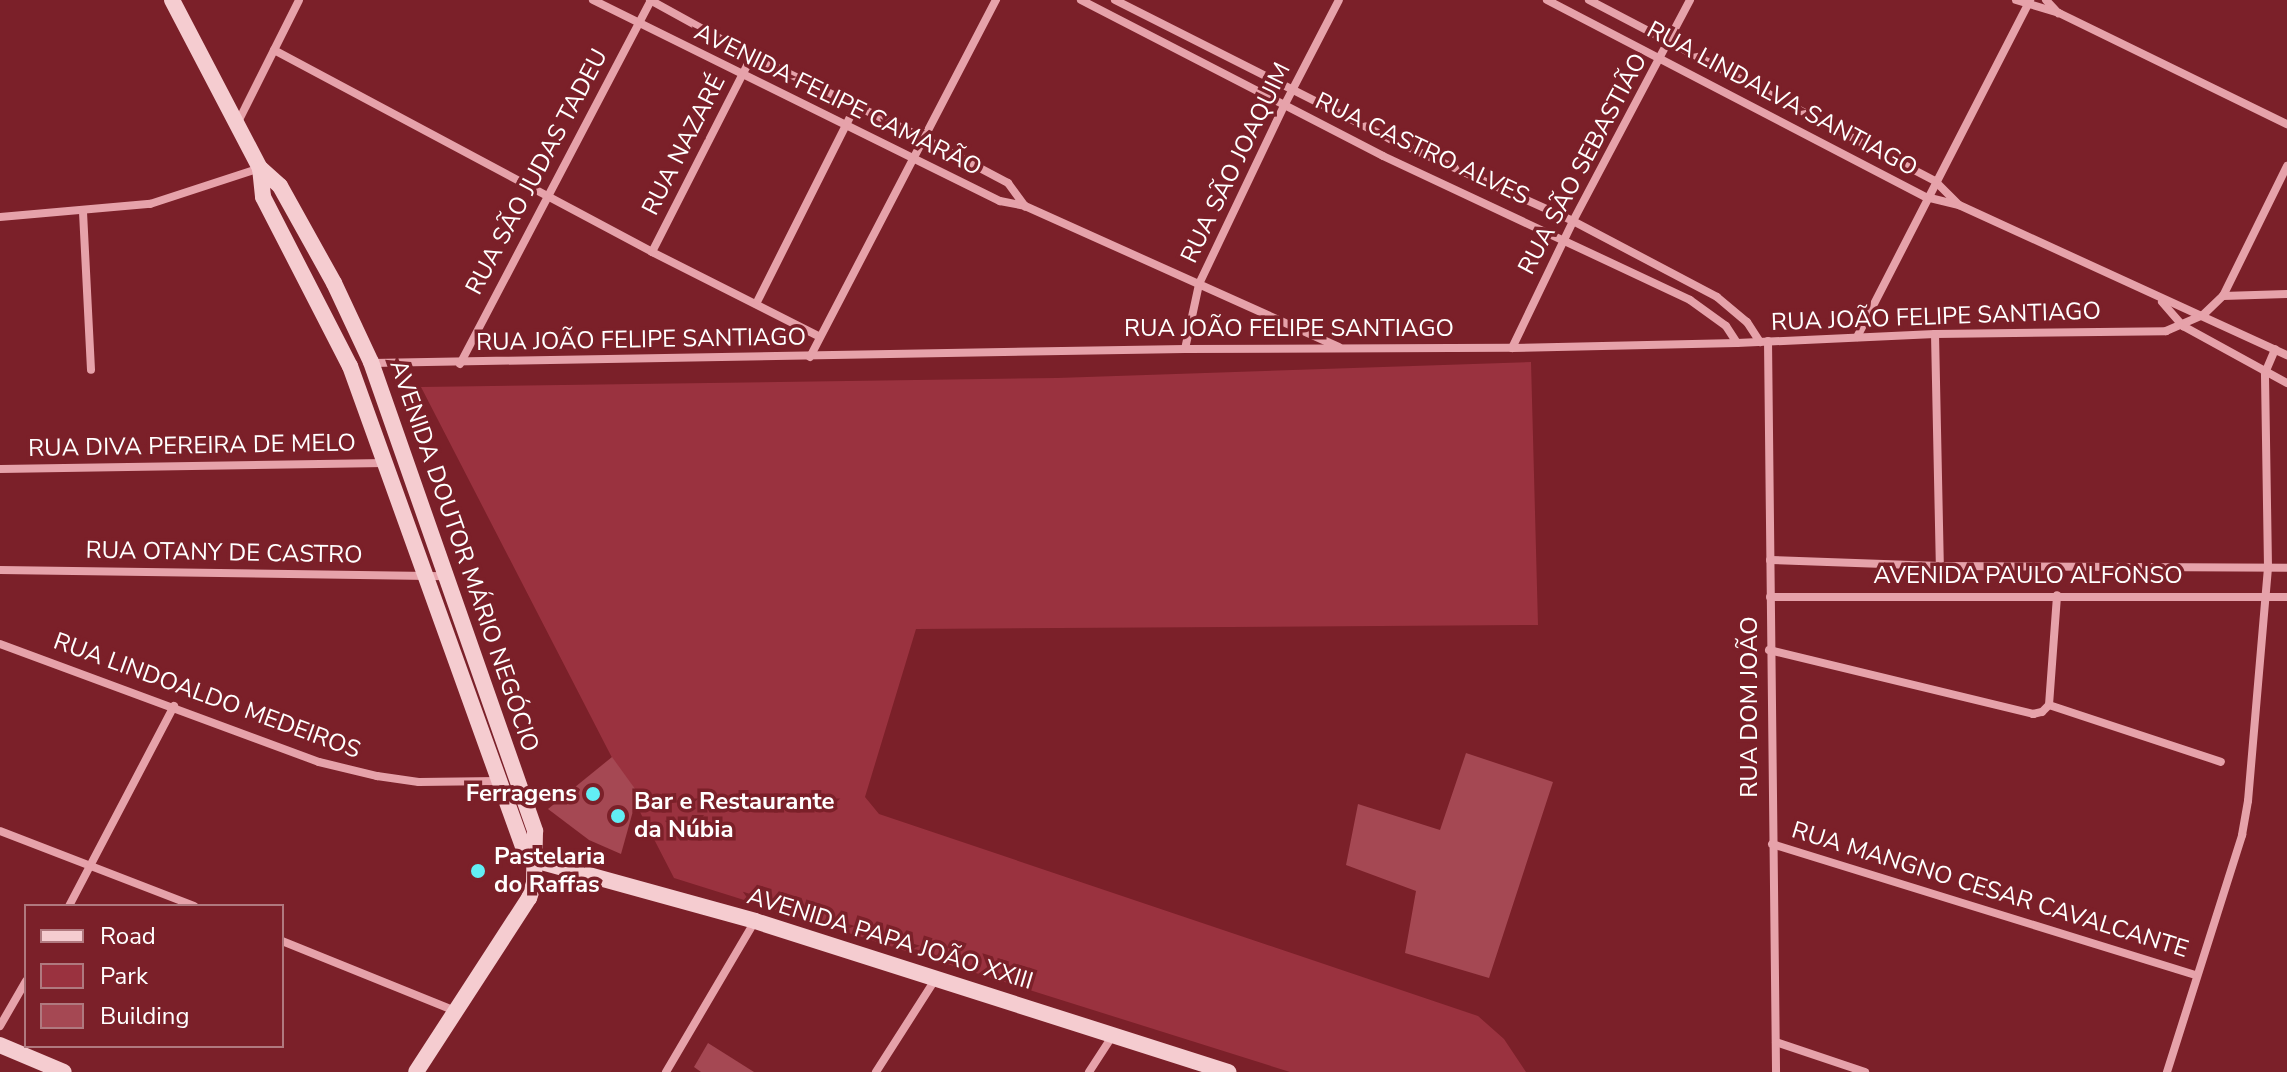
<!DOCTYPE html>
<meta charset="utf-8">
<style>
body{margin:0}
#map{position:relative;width:2287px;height:1072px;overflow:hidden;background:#7b2029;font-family:"Nunito Sans",sans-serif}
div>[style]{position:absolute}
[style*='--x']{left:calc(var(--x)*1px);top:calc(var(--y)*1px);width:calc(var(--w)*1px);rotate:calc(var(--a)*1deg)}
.green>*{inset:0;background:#9a323f}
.building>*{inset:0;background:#a54853}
.street>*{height:8px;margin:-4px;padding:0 4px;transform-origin:4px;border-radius:4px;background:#e6a2aa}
.secondary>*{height:16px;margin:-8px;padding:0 8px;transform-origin:8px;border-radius:8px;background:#f5ccd0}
.dots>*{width:22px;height:22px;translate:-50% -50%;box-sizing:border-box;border:4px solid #7b2029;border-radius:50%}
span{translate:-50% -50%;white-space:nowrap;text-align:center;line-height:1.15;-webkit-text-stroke:7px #7b2029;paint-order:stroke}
.street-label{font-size:24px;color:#fff}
.poi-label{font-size:24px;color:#fff;font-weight:700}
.right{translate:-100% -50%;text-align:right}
.left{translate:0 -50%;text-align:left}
.legend{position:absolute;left:24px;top:904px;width:260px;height:144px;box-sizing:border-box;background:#7b2029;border:2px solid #b0797f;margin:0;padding:10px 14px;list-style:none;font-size:24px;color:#fff}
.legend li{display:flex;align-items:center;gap:16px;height:40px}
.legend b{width:40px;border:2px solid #b0797f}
</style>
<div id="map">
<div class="green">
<i style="clip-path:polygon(1531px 362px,1538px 625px,916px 629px,865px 797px,879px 814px,1478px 1016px,1504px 1039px,1526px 1072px,1290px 1072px,674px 878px,421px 387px,1057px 378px)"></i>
</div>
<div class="building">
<i style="clip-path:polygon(1466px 753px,1553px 782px,1489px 978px,1405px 953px,1416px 891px,1346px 865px,1358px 804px,1440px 830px)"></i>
<i style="clip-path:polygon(612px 757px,638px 793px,621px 854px,589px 840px,548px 809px)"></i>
<i style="clip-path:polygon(708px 1043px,754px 1072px,701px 1072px,694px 1067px)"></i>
</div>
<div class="street">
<i style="--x:593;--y:0;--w:454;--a:26.3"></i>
<i style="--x:1000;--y:201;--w:25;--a:11"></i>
<i style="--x:1025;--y:206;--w:344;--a:24.2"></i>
<i style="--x:650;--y:0;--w:116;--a:28.8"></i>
<i style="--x:752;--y:56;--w:192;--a:25.6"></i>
<i style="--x:925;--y:139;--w:94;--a:27.9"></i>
<i style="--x:1008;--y:183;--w:29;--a:54"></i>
<i style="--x:1081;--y:0;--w:340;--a:27.3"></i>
<i style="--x:1383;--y:156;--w:339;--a:25.1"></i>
<i style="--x:1690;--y:300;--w:44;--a:35.8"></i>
<i style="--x:1726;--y:326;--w:20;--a:57"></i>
<i style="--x:1115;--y:0;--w:308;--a:26.8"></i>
<i style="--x:1390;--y:139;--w:201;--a:24.1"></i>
<i style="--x:1573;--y:221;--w:163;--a:27.8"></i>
<i style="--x:1717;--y:297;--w:39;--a:40"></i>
<i style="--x:1747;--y:322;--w:24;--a:57"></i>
<i style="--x:1547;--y:0;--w:427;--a:27.5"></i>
<i style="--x:1926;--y:197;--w:34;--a:14"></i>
<i style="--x:1959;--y:205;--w:361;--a:24.6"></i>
<i style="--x:1589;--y:0;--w:390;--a:27.6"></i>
<i style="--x:1935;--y:181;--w:34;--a:45"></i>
<i style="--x:2016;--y:0;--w:45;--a:16.8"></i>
<i style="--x:2059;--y:13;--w:254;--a:26"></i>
<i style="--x:2046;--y:0;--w:18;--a:47"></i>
<i style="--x:274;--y:50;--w:429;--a:28.1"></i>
<i style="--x:652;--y:252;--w:186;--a:26.8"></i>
<i style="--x:238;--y:122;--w:136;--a:-63.4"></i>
<i style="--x:83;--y:212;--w:158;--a:87.1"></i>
<i style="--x:0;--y:217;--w:151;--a:-5"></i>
<i style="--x:150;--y:204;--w:116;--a:-18.1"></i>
<i style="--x:652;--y:252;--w:220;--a:-63"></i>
<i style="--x:2223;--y:296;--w:64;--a:-1.8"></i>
<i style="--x:2162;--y:302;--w:32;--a:49"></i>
<i style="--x:2183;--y:326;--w:119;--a:28.7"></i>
<i style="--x:756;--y:304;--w:223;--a:-63.3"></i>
<i style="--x:1935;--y:334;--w:232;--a:88.8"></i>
<i style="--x:1857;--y:337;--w:379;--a:-62.8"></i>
<i style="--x:1768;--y:341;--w:731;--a:89.37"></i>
<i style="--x:1512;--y:348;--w:141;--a:-64.3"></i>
<i style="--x:1573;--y:221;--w:250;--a:-62.1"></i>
<i style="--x:1185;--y:349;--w:66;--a:-77.8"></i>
<i style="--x:1199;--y:284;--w:197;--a:-64.5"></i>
<i style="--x:1284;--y:106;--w:119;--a:-62.6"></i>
<i style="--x:810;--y:357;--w:403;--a:-62.5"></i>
<i style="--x:372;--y:363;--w:813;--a:-0.99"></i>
<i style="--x:1185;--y:349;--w:327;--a:-0.2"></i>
<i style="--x:1512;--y:348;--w:225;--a:-1.3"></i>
<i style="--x:1737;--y:343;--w:198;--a:-2.6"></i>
<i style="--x:1935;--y:334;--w:231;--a:-0.7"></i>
<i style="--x:2166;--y:331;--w:40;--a:-23.4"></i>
<i style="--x:2203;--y:315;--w:28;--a:-44"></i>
<i style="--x:2223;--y:296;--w:145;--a:-63.8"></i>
<i style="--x:460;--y:364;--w:411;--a:-62.3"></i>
<i style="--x:0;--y:469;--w:385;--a:-0.9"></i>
<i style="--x:1770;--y:560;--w:170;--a:2"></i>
<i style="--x:1940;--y:566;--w:347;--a:0.3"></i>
<i style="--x:0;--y:570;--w:447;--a:0.8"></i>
<i style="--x:1770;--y:597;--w:517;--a:0"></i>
<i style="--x:0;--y:644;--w:340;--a:20.3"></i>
<i style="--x:319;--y:762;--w:60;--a:13.6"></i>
<i style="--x:377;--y:776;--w:42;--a:8.1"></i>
<i style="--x:419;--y:782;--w:79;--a:-0.7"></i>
<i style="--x:1769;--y:650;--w:272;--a:13.6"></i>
<i style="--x:2033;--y:714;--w:9;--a:-13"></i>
<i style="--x:2042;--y:712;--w:10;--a:-45"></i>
<i style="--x:2049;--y:705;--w:110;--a:-85.8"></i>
<i style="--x:2049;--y:705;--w:181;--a:18.3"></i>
<i style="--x:0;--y:831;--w:208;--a:21.1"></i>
<i style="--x:1772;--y:844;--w:444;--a:17.2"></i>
<i style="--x:69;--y:906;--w:226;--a:-62.3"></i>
<i style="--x:282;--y:941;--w:187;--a:22"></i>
<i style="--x:0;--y:1026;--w:52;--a:-60"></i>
<i style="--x:1776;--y:1042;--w:94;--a:18.6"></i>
<i style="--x:666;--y:1072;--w:175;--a:-59.5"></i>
<i style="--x:876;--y:1072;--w:112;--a:-57.4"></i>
<i style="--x:1089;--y:1072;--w:44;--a:-57"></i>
<i style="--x:2167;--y:1072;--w:249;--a:-72.4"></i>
<i style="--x:2242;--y:835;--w:35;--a:-80"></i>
<i style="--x:2248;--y:801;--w:235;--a:-85.1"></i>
<i style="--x:2268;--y:567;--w:194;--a:-90.9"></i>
<i style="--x:2265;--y:373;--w:26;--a:-67"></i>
</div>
<div class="secondary">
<i style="--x:172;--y:0;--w:190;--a:62.4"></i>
<i style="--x:260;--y:168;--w:29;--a:84"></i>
<i style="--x:263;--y:197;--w:190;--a:62.8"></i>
<i style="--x:350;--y:366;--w:523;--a:70.21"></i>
<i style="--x:527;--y:858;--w:237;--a:15.4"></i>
<i style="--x:755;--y:921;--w:497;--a:17.7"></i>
<i style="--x:260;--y:168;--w:27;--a:42"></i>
<i style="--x:280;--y:186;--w:111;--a:60.9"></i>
<i style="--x:334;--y:283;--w:87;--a:64.9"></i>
<i style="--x:371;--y:362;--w:497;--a:70.7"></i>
<i style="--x:535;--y:831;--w:52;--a:91.1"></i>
<i style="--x:534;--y:883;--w:16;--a:108"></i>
<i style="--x:529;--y:898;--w:207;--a:123"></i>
<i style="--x:0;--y:1045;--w:69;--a:22.9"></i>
</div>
<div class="dots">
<i style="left:593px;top:794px;background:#62eef4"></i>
<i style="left:618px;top:816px;background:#62eef4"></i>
<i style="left:478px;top:871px;background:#62eef4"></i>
</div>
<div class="street-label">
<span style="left:1782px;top:99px;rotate:28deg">RUA LINDALVA SANTIAGO</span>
<span style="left:838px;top:100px;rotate:26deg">AVENIDA FELIPE CAMARÃO</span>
<span style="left:684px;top:145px;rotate:-63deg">RUA NAZARÉ</span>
<span style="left:1422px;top:149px;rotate:25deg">RUA CASTRO ALVES</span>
<span style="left:1236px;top:163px;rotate:-64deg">RUA SÃO JOAQUIM</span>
<span style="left:1583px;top:164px;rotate:-62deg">RUA SÃO SEBASTIÃO</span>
<span style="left:537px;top:172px;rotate:-62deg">RUA SÃO JUDAS TADEU</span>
<span style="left:1936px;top:317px;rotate:-2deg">RUA JOÃO FELIPE SANTIAGO</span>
<span style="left:1289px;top:329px">RUA JOÃO FELIPE SANTIAGO</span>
<span style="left:641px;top:340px;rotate:-1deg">RUA JOÃO FELIPE SANTIAGO</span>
<span style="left:192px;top:446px;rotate:-1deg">RUA DIVA PEREIRA DE MELO</span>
<span style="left:224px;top:553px;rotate:1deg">RUA OTANY DE CASTRO</span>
<span style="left:464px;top:556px;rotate:71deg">AVENIDA DOUTOR MÁRIO NEGÓCIO</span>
<span style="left:2028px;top:576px">AVENIDA PAULO ALFONSO</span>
<span style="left:207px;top:696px;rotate:20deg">RUA LINDOALDO MEDEIROS</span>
<span style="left:1750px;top:707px;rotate:-90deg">RUA DOM JOÃO</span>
<span style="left:1990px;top:890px;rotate:17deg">RUA MANGNO CESAR CAVALCANTE</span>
<span style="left:890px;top:939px;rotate:17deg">AVENIDA PAPA JOÃO XXIII</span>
</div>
<div class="poi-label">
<span class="right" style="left:577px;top:794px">Ferragens</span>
<span class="left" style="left:634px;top:816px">Bar e Restaurante<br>da Núbia</span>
<span class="left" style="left:494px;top:871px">Pastelaria<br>do Raffas</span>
</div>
<ul class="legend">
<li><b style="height:10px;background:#f5ccd0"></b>Road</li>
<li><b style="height:22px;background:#9a323f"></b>Park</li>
<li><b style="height:22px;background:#a54853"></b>Building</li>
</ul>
</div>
